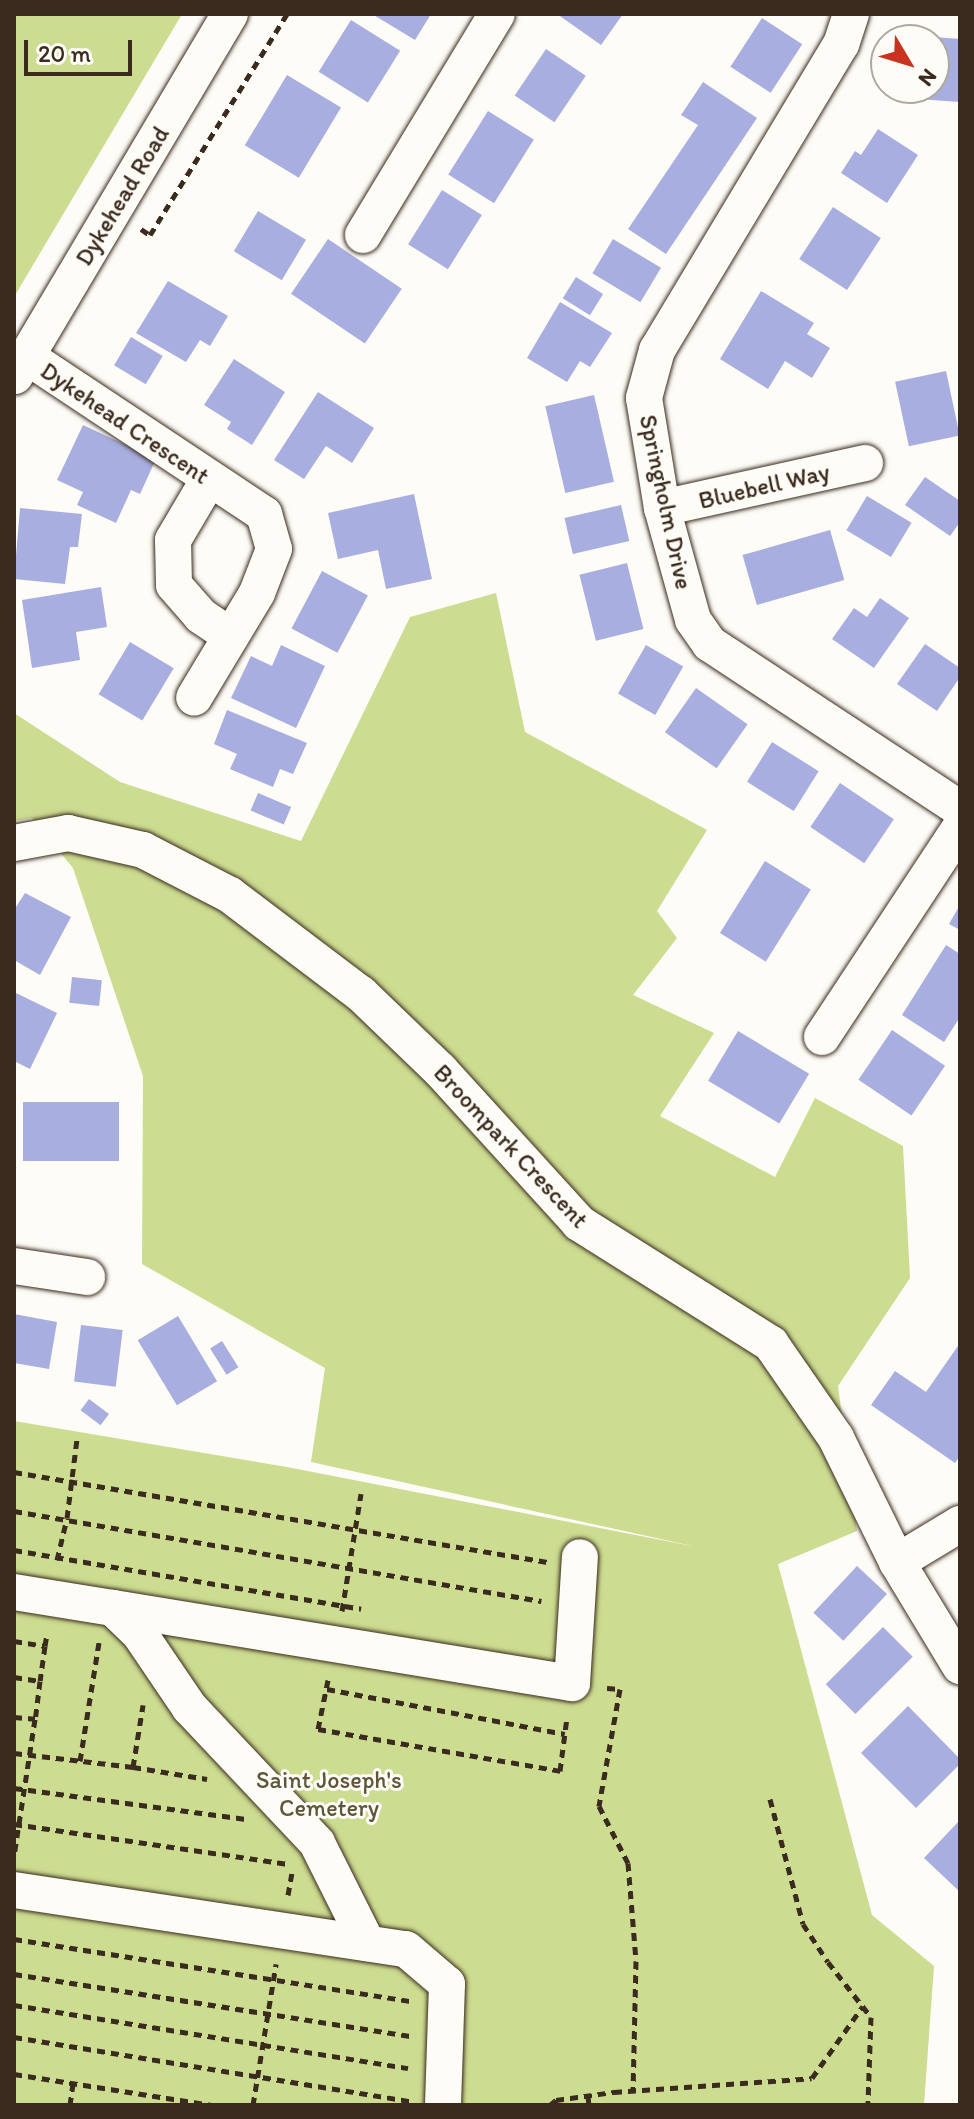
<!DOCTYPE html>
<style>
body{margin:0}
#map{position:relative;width:974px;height:2119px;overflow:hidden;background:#fdfcf7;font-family:Itim,sans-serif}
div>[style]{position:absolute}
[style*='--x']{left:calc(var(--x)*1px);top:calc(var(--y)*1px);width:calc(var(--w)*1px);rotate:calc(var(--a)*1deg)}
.green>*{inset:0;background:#ccdc90}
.building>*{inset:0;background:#a8aedf;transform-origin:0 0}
.path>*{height:5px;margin-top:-2.5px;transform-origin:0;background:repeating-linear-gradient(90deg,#3b2a1e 0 8px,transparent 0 14px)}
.roads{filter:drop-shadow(0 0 2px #3b2a1e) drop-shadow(0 0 2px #3b2a1e)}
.minor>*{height:36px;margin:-18px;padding:0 18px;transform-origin:18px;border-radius:18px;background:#fdfcf7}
span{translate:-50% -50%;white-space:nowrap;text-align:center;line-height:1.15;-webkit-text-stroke:6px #fdfcf7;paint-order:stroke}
.street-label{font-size:24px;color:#3b2a1e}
.park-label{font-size:24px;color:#5f563a}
.frame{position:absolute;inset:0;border:16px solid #3b2a1e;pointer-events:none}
.north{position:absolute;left:870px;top:24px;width:80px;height:80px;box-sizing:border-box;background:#fdfcf7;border:2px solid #afa8a0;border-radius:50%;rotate:128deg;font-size:22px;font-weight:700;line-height:32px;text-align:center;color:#3b2a1e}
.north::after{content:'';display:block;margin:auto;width:28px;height:36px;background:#c8321e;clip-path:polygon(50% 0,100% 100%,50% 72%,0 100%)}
.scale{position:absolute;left:24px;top:40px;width:108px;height:36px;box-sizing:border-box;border:4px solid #3b2a1e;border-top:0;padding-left:10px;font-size:24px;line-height:28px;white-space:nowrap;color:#3b2a1e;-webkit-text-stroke:6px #fdfcf7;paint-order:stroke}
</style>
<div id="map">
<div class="green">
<i style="clip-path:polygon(14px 14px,182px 14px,14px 297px)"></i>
<i style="clip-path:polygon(496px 593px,525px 732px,707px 830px,657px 911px,677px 938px,633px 995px,714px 1033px,660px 1116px,775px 1177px,815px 1098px,903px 1146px,910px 1278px,838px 1386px,857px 1531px,778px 1564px,872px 1915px,934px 1966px,924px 2105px,14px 2105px,14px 1421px,287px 1467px,697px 1547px,311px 1462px,325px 1368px,142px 1264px,143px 1076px,73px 868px,32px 818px,14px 821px,14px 713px,120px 782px,301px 841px,410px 617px)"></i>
</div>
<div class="building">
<i style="clip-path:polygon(372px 14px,431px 14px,415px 40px)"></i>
<i style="clip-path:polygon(557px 14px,623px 14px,601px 45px)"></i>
<i style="left:762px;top:18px;width:48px;height:58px;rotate:33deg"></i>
<i style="left:351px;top:20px;width:58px;height:61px;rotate:32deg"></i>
<i style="clip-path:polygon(908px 35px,960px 39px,960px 102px,903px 98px,903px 88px,934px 88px,934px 40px,907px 40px)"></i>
<i style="left:546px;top:49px;width:48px;height:56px;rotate:34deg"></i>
<i style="left:287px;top:75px;width:63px;height:82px;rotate:31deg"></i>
<i style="clip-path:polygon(703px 82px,757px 118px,666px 254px,628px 229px,698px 125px,681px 115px)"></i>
<i style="left:488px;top:111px;width:54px;height:75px;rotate:32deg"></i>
<i style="clip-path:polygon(878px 129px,918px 155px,887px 203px,841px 173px,855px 151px,861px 155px)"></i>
<i style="left:442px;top:190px;width:47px;height:64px;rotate:32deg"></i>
<i style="left:833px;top:207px;width:57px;height:62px;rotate:33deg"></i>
<i style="left:258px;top:211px;width:56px;height:47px;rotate:31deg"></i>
<i style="left:328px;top:239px;width:89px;height:66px;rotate:34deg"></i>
<i style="left:613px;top:239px;width:56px;height:40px;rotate:31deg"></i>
<i style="left:576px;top:277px;width:32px;height:25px;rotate:32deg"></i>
<i style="clip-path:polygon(168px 281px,228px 316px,210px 346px,200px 340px,186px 362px,136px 333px)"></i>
<i style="clip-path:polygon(761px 291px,814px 323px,807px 334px,830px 348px,812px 378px,785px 361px,768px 389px,720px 359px)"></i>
<i style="clip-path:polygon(560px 302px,612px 333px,590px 367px,580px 361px,567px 382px,527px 358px)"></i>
<i style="left:131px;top:337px;width:37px;height:33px;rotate:31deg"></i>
<i style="clip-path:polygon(234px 359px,285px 392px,252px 445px,227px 429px,231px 422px,204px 405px)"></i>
<i style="left:946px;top:371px;width:66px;height:52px;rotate:78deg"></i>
<i style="clip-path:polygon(318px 392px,374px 428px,352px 463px,326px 446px,304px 479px,274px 460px)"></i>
<i style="left:594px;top:395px;width:89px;height:50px;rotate:77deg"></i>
<i style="clip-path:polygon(83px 425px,156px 459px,140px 494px,131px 490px,116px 523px,77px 505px,83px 492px,57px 480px)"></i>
<i style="clip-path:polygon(925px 477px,960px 501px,960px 522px,950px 536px,905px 505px)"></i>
<i style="clip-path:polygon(414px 494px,432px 579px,386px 589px,378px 550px,338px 559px,328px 513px)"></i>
<i style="left:867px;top:496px;width:52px;height:40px;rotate:31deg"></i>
<i style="left:621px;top:505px;width:37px;height:58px;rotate:77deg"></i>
<i style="clip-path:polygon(20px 508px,82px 514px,78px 547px,70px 547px,65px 584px,14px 579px)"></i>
<i style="left:830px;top:530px;width:52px;height:91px;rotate:74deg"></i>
<i style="left:627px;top:563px;width:68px;height:49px;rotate:76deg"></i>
<i style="left:322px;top:571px;width:52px;height:65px;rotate:28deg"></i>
<i style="clip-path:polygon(101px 587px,107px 627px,76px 632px,80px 660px,32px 668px,22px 600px)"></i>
<i style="clip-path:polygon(880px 598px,909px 618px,874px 668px,832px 639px,854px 608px,867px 617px)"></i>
<i style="left:130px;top:642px;width:51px;height:61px;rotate:31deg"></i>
<i style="clip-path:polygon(925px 644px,960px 668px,960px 677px,937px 711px,897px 684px)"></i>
<i style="clip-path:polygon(281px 645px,325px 666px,296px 728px,231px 698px,251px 656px,272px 666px)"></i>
<i style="left:646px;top:645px;width:43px;height:56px;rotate:30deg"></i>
<i style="left:696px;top:688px;width:63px;height:54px;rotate:35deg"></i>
<i style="clip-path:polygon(227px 710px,307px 743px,293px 774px,280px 769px,273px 787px,230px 769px,237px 754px,214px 744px)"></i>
<i style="left:772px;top:742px;width:55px;height:47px;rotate:32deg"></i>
<i style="left:840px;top:783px;width:65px;height:53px;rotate:34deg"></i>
<i style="left:258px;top:793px;width:36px;height:19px;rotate:23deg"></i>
<i style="left:765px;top:861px;width:54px;height:85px;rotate:32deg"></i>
<i style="clip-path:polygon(25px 893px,71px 917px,40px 975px,14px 960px,14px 910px)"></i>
<i style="clip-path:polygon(960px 905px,960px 930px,949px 924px)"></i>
<i style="clip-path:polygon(946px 945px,960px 954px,960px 1017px,944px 1042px,902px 1015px)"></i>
<i style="left:72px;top:977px;width:30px;height:26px;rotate:6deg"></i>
<i style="clip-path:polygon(14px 992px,57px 1013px,30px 1069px,14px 1061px)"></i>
<i style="left:892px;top:1030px;width:64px;height:60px;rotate:34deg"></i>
<i style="left:738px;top:1031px;width:83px;height:58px;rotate:31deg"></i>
<i style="left:23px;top:1102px;width:96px;height:59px"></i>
<i style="clip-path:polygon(14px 1314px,57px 1322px,49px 1369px,14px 1363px)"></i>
<i style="left:178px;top:1316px;width:76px;height:47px;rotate:59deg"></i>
<i style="left:81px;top:1325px;width:42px;height:57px;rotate:7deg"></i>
<i style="left:222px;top:1341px;width:31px;height:14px;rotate:58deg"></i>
<i style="clip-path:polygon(960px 1343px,960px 1456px,955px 1463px,871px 1405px,895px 1371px,926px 1392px)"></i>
<i style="left:89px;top:1399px;width:25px;height:14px;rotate:37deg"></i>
<i style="left:857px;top:1566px;width:41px;height:64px;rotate:43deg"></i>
<i style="left:883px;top:1627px;width:42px;height:81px;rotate:45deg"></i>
<i style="clip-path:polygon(908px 1706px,960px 1759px,960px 1764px,916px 1808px,861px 1753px)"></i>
<i style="clip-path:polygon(960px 1820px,960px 1892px,924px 1858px)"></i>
</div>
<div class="path">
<i style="--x:141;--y:229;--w:11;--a:34"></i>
<i style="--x:150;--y:235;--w:260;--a:-58.2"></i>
<i style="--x:14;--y:1472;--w:541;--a:9.58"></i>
<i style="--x:14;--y:1511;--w:535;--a:9.69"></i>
<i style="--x:14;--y:1550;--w:352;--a:9.6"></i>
<i style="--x:57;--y:1560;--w:43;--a:-76.6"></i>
<i style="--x:67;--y:1518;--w:80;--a:-82.8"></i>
<i style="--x:342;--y:1611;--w:119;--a:-80.8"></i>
<i style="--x:14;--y:1641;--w:31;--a:9"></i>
<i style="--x:45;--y:1646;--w:35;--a:98"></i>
<i style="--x:45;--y:1646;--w:13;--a:-81"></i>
<i style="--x:14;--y:1677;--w:26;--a:9"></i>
<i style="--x:40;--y:1681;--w:38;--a:97"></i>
<i style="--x:328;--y:1680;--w:50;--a:101.5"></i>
<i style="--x:318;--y:1729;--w:246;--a:9.8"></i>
<i style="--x:560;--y:1771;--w:54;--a:-82.6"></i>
<i style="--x:607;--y:1688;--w:13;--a:4"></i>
<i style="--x:620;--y:1689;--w:119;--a:100.2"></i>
<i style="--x:599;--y:1806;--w:64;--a:63"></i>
<i style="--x:628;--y:1863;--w:98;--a:85.3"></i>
<i style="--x:636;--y:1961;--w:130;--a:91.3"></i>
<i style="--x:327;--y:1689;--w:242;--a:10.7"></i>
<i style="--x:14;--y:1717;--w:21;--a:5"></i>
<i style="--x:35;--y:1719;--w:139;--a:98.7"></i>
<i style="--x:14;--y:1753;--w:120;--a:6.7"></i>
<i style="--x:133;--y:1767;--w:63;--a:-80.8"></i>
<i style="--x:80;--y:1761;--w:120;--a:-80.9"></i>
<i style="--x:133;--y:1767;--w:75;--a:9.2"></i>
<i style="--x:14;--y:1788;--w:234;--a:7.6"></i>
<i style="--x:770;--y:1799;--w:129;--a:75.2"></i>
<i style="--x:803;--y:1924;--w:45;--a:56.7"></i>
<i style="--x:828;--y:1962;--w:70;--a:52"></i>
<i style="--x:871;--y:2017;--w:88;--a:92"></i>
<i style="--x:14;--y:1824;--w:277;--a:8.3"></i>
<i style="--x:288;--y:1895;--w:22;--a:-80"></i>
<i style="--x:14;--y:1939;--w:403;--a:8.9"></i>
<i style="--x:14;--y:1974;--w:401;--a:8.9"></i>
<i style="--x:14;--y:2005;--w:399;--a:9.1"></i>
<i style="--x:14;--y:2037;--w:401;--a:9.2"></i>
<i style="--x:14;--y:2074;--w:200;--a:8.9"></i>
<i style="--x:588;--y:2096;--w:9;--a:84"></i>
<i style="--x:70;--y:2105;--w:22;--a:-82"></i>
<i style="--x:253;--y:2105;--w:143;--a:-80.7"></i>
<i style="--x:550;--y:2105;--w:8;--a:-40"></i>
<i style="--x:556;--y:2100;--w:59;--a:-7.9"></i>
<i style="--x:614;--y:2092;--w:198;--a:-4"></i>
<i style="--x:812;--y:2078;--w:88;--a:-54.7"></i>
</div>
<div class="roads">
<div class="minor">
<i style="--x:851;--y:14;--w:32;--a:108"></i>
<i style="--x:841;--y:44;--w:357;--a:121"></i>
<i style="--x:657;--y:350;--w:50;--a:105.2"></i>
<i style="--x:644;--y:398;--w:111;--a:80.7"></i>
<i style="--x:662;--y:508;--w:116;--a:74.5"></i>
<i style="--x:693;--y:620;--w:29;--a:55"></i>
<i style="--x:710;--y:644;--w:300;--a:33.4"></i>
<i style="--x:363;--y:235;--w:258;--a:-58.8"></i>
<i style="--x:26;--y:356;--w:286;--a:33.6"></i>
<i style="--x:264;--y:514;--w:36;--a:74"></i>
<i style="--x:274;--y:549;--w:47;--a:111.1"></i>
<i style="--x:257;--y:593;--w:122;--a:121"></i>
<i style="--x:15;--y:376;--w:421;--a:-59.3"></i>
<i style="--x:209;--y:479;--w:71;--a:120.5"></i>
<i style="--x:173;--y:540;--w:45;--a:88.7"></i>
<i style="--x:174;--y:585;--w:41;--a:48.9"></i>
<i style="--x:201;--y:616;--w:36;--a:34"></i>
<i style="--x:662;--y:508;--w:208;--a:-12.5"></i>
<i style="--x:14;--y:843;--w:55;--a:-10.5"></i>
<i style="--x:68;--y:833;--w:77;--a:12.8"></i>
<i style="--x:143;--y:850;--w:98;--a:27.3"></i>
<i style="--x:230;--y:895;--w:164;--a:37.1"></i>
<i style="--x:361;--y:994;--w:110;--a:43.9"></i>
<i style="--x:440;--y:1070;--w:207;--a:47.7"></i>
<i style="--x:579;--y:1223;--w:227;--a:32.2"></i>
<i style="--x:771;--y:1344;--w:114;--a:55.3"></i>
<i style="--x:836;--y:1438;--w:138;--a:63.8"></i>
<i style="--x:897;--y:1562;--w:122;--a:58.8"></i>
<i style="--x:822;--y:1037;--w:250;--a:-56.6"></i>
<i style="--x:14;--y:1266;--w:74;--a:8.6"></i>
<i style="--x:897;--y:1562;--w:74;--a:-31.1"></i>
<i style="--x:14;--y:1592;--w:100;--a:9.2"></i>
<i style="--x:113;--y:1608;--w:36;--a:44"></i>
<i style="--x:139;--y:1633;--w:91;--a:55.8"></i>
<i style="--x:190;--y:1708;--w:185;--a:46.7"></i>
<i style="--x:317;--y:1843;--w:112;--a:63.4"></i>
<i style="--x:113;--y:1608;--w:465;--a:9.3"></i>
<i style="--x:572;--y:1683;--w:126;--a:-86.4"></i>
<i style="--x:14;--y:1890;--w:396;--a:8.6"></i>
<i style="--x:406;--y:1949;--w:54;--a:40.5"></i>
<i style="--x:447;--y:1984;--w:121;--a:91.9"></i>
</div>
</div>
<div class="street-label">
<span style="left:122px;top:196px;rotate:-59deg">Dykehead Road</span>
<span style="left:125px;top:423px;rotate:34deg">Dykehead Crescent</span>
<span style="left:764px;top:486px;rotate:-13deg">Bluebell Way</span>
<span style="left:666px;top:502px;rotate:78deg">Springholm Drive</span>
<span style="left:511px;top:1146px;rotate:47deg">Broompark Crescent</span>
</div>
<div class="park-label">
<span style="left:329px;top:1794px">Saint Joseph's<br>Cemetery</span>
</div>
<div class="frame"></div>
<div class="north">N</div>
<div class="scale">20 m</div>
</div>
